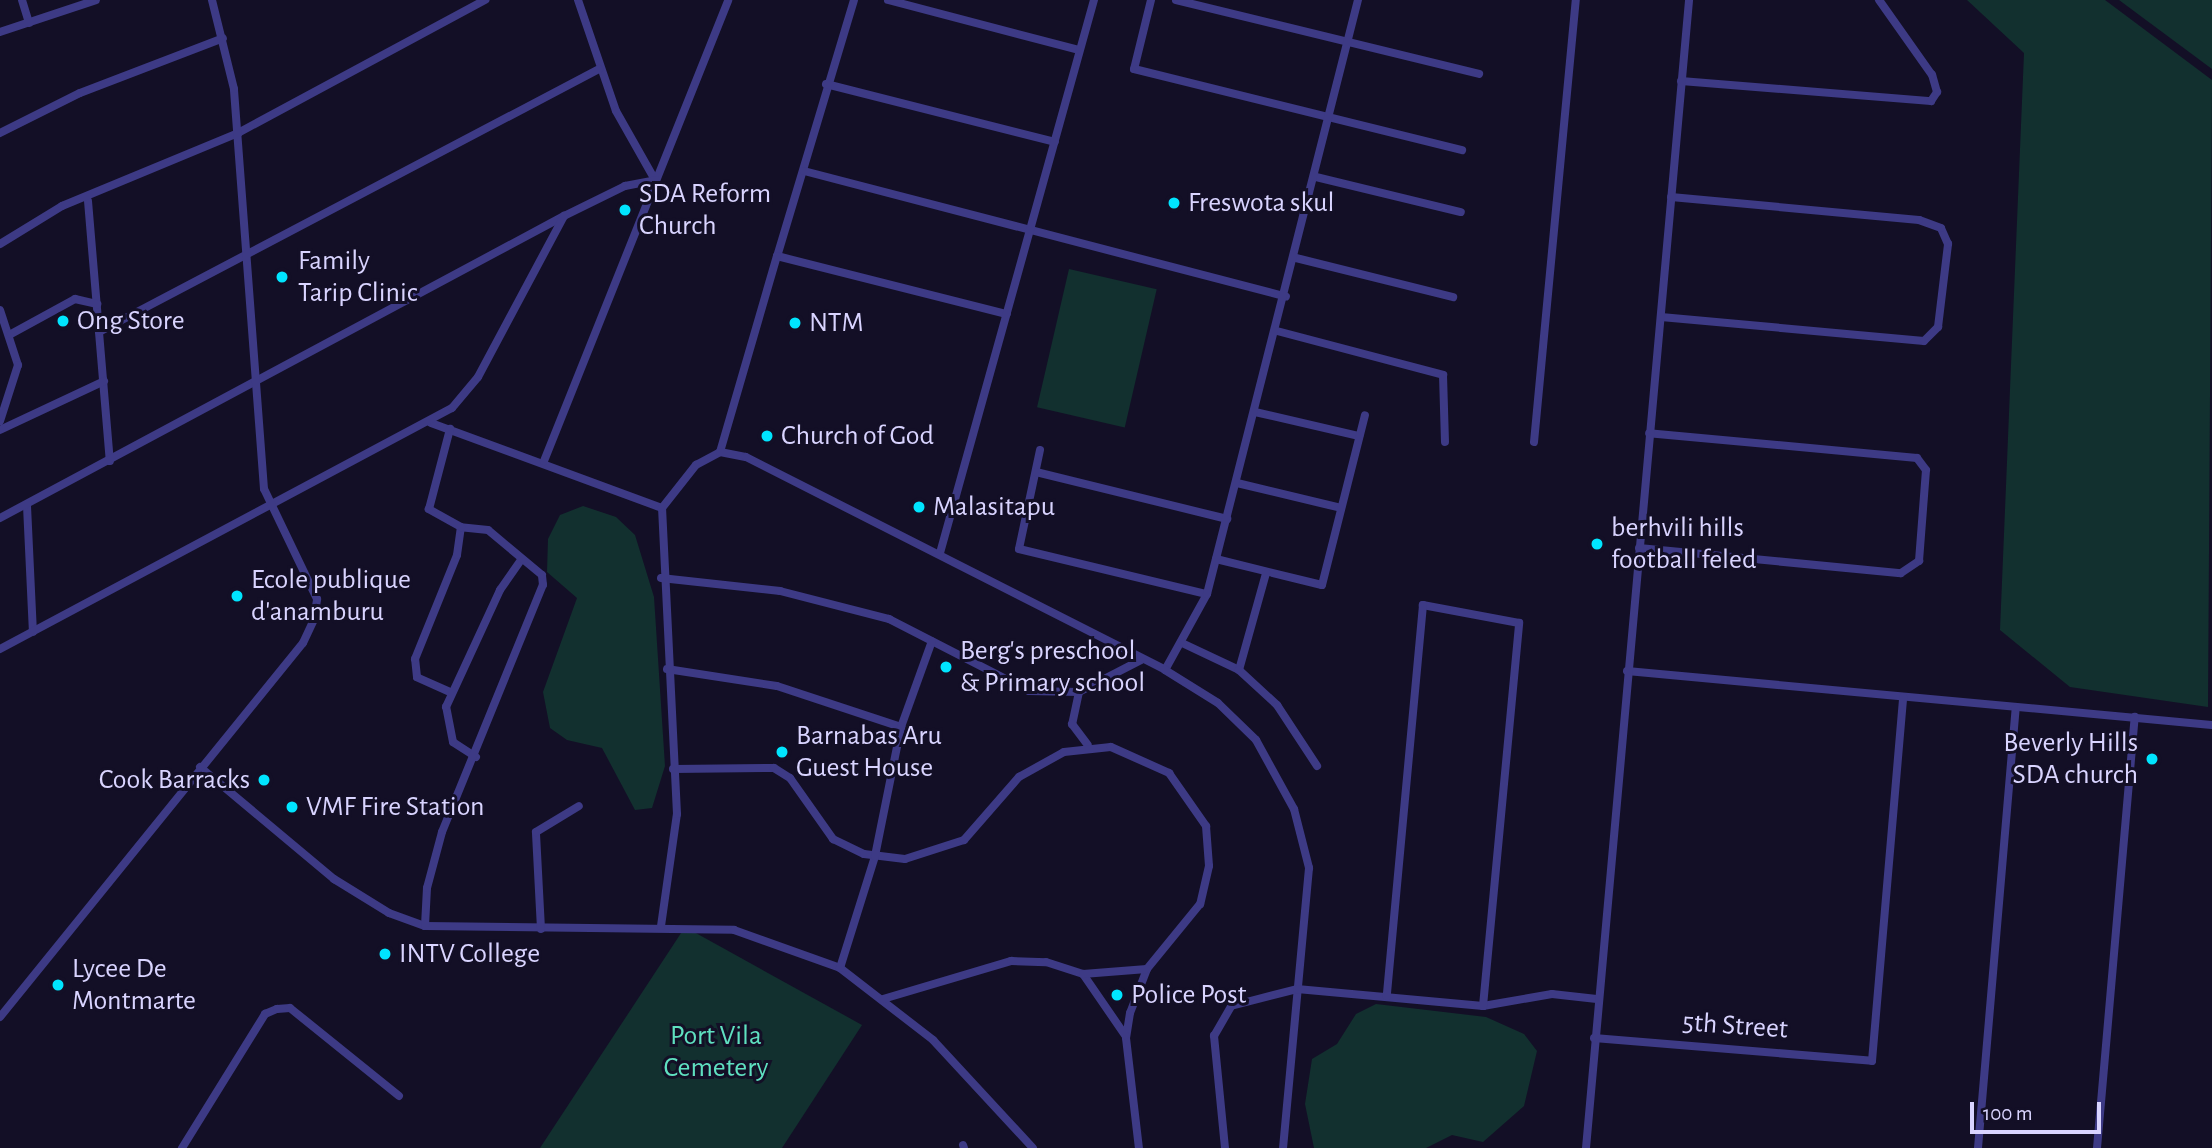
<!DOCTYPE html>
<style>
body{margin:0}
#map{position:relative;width:2212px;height:1148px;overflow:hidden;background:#130f26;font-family:"Alegreya Sans",sans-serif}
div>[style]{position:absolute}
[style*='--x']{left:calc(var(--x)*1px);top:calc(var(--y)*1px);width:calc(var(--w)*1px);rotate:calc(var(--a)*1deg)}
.green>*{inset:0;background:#12302f;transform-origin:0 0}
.street>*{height:8px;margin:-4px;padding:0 4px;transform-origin:4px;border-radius:4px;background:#3d3a85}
.dots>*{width:19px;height:19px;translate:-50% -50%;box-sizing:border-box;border:4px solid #130f26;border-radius:50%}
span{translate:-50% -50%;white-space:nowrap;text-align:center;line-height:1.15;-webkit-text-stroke:6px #130f26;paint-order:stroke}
.poi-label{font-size:28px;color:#d9d4ff}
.left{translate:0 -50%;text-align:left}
.right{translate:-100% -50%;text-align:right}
.street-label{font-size:28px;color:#d9d4ff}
.park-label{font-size:28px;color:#5fe0c0}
.scale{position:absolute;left:1970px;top:1102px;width:131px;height:32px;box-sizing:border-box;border:4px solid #d9d4ff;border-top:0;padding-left:9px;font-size:21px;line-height:24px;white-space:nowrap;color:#d9d4ff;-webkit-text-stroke:5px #130f26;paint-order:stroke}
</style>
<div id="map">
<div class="green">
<i style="clip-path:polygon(1967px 0,2105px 0,2212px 80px,2208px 707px,2070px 687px,2000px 630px,2024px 53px)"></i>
<i style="clip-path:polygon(2119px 0,2212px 0,2212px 69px)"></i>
<i style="left:1069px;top:269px;width:90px;height:142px;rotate:13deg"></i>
<i style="clip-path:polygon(583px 506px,616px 517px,635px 535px,654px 597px,665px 766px,652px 808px,635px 810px,602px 748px,567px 740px,550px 728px,543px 692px,577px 598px,547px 572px,548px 539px,560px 515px)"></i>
<i style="clip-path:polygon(685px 927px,862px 1025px,782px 1148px,540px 1148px)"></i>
<i style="clip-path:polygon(1376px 1004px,1486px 1017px,1524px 1034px,1537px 1051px,1524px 1106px,1483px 1142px,1452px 1135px,1426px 1148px,1314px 1148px,1305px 1104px,1312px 1059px,1337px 1044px,1356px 1014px)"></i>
</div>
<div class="street">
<i style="--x:22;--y:0;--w:24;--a:73"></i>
<i style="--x:578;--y:0;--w:117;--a:71.1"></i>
<i style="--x:616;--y:111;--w:79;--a:60.5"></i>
<i style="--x:854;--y:0;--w:267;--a:106.7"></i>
<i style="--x:777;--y:256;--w:237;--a:14.2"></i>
<i style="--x:888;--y:0;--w:196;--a:14.7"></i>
<i style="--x:1151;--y:0;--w:71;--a:103.8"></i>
<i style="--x:1134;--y:69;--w:338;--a:13.9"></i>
<i style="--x:1176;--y:0;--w:312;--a:13.7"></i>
<i style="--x:0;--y:32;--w:101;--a:-18.4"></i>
<i style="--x:1681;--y:81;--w:251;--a:4.6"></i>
<i style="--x:1931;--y:101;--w:11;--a:-56"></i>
<i style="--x:1937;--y:92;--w:18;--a:-106"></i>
<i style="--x:1932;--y:75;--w:92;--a:-125.2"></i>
<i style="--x:826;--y:84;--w:236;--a:14.2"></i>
<i style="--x:0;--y:133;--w:89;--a:-26.6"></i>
<i style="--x:80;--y:93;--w:153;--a:-21"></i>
<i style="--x:804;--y:171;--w:498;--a:14.6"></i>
<i style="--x:1316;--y:177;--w:149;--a:13.6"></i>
<i style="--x:88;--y:201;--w:261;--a:85.2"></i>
<i style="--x:0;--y:244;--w:73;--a:-31.5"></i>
<i style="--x:62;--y:206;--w:191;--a:-22.5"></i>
<i style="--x:238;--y:133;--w:281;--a:-28.3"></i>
<i style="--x:1296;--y:258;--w:162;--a:14"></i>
<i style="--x:0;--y:310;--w:58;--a:71.9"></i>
<i style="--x:18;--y:365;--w:59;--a:107.8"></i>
<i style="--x:1661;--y:317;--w:264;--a:5.2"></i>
<i style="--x:1924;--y:341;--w:20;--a:-45"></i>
<i style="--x:1938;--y:327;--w:84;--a:-83.1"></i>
<i style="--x:1948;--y:244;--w:17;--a:-114"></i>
<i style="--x:1941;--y:228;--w:23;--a:-160"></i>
<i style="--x:1919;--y:220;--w:249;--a:-174.7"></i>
<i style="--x:1277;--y:331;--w:172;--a:14.8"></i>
<i style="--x:1443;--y:375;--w:67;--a:88.3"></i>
<i style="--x:99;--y:332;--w:565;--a:-27.74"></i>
<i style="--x:11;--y:334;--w:73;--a:-28.7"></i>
<i style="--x:75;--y:299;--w:23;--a:13"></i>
<i style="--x:1255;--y:412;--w:107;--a:13"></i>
<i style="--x:431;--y:423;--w:246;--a:20.2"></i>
<i style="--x:0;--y:430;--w:115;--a:-25.2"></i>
<i style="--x:1534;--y:442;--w:444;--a:-84.6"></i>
<i style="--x:1040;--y:450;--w:101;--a:102"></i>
<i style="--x:1019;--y:549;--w:193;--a:13.5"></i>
<i style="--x:720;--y:452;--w:204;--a:-73.8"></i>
<i style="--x:544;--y:461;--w:496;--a:-68.2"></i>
<i style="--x:1036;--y:472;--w:197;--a:13.8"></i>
<i style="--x:1237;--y:483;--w:107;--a:13.5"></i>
<i style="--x:27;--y:506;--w:126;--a:87.3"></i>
<i style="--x:0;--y:518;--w:640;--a:-28.17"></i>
<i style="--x:564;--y:216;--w:68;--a:-26.2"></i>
<i style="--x:625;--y:186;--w:31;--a:-11"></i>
<i style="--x:1639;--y:548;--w:263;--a:5.5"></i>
<i style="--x:1901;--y:573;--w:22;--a:-34"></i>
<i style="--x:1919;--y:561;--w:91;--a:-85.6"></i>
<i style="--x:1926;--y:470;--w:15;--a:-127"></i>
<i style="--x:1917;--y:458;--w:269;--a:-174.7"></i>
<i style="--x:940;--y:553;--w:574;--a:-74.44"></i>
<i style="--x:1216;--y:559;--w:109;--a:13.8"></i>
<i style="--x:1322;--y:585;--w:175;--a:-75.8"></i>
<i style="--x:661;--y:578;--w:120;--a:6.2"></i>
<i style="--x:780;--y:591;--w:113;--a:14.4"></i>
<i style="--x:889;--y:619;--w:157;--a:27.2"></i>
<i style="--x:1029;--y:691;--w:50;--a:1.1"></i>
<i style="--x:1079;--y:692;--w:70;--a:-27.3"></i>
<i style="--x:1182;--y:643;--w:63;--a:25.3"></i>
<i style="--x:1239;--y:670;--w:101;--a:-74.4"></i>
<i style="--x:0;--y:649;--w:512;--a:-28.07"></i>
<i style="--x:452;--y:408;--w:40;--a:-50"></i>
<i style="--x:478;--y:377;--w:183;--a:-61.9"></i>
<i style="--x:667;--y:669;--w:111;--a:8.8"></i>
<i style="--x:777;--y:686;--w:131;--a:18.3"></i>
<i style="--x:901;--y:727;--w:91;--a:-70.2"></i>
<i style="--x:1165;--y:670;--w:87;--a:-61.1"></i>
<i style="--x:1207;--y:594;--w:613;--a:-75.74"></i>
<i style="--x:1239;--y:670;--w:52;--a:42.6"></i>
<i style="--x:1277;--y:705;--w:73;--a:56.7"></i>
<i style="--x:1627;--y:671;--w:587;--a:5.27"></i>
<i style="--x:450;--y:692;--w:36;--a:-156"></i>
<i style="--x:417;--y:677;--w:18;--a:-96"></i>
<i style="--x:415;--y:659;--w:112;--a:-68"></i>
<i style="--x:457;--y:555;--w:28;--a:-82"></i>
<i style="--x:1079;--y:692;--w:33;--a:102"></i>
<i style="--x:1072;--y:724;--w:26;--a:53"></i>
<i style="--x:476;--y:757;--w:27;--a:-147"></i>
<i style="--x:453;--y:742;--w:36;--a:-101"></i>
<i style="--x:446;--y:707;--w:129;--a:-65.2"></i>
<i style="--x:500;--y:590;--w:35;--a:-55"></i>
<i style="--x:200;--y:767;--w:175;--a:39.9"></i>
<i style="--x:334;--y:879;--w:65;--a:31.7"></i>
<i style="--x:389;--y:913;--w:38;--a:20"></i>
<i style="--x:425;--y:926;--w:309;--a:0.7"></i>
<i style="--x:734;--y:930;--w:113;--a:19.7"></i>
<i style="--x:840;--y:968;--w:118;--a:37.7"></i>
<i style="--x:933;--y:1040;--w:147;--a:47.2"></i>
<i style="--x:673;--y:769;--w:101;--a:-0.6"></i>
<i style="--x:774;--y:768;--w:19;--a:32"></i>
<i style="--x:790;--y:778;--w:75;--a:54.8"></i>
<i style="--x:833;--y:839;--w:34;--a:26"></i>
<i style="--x:864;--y:854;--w:41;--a:7"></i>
<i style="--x:905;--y:859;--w:62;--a:-17.9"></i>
<i style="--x:964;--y:840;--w:84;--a:-48.9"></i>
<i style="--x:1019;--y:777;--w:51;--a:-29.1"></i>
<i style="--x:1064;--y:752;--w:47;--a:-6.1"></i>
<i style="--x:1111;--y:747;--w:64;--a:24.1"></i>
<i style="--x:1169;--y:773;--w:65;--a:55.1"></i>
<i style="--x:1206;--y:826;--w:40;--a:85.7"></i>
<i style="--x:1209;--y:866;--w:39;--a:103"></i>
<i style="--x:1200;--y:904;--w:84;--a:129.2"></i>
<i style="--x:1147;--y:969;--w:47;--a:111.1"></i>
<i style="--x:1130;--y:1013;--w:25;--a:99"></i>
<i style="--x:1126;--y:1038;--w:111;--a:83.3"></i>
<i style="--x:425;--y:926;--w:38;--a:-87"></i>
<i style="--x:427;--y:888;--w:58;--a:-75"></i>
<i style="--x:442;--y:832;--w:267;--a:-67.8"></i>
<i style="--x:543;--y:585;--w:10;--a:-96"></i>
<i style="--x:542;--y:575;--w:70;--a:-140.2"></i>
<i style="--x:488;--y:530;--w:27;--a:-174"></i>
<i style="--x:461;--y:527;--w:37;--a:-151"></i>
<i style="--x:429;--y:509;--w:83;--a:-75.3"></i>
<i style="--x:661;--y:926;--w:113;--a:-81.9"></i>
<i style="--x:677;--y:814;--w:306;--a:-92.8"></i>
<i style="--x:662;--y:508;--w:55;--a:-51.7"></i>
<i style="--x:696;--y:465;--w:27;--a:-28"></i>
<i style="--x:720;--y:452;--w:26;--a:11"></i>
<i style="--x:746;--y:457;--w:470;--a:26.9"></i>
<i style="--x:1165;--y:670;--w:62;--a:31.9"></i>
<i style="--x:1218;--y:703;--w:53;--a:44.2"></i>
<i style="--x:1256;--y:740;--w:79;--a:61.2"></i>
<i style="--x:1294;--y:809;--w:61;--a:75.7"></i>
<i style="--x:1309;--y:868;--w:281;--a:95.3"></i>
<i style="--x:541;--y:929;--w:97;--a:-93"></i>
<i style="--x:536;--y:832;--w:50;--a:-31.2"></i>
<i style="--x:840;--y:968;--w:117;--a:-72.6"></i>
<i style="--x:875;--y:856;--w:132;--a:-78.6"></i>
<i style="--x:1083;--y:974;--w:74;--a:55.5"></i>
<i style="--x:883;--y:999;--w:134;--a:-16.5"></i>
<i style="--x:1011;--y:961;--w:35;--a:2"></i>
<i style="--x:1046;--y:962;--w:39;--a:18"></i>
<i style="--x:1083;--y:974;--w:64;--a:-4.5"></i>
<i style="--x:1483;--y:1006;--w:70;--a:-9.9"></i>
<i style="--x:1552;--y:994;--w:45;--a:6.3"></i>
<i style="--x:0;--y:1017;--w:481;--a:-51"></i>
<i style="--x:303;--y:643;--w:26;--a:-65"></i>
<i style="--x:314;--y:619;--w:20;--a:-81"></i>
<i style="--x:317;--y:599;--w:122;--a:-115.7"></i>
<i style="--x:264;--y:489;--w:401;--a:-94.3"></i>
<i style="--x:234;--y:89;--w:92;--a:-103.9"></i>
<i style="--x:1594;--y:1038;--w:279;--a:4.7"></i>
<i style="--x:1872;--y:1061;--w:365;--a:-85.1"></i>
<i style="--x:963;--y:1145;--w:3;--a:72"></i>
<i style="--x:182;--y:1148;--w:158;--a:-58.2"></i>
<i style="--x:265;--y:1014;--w:13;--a:-23"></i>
<i style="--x:277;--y:1009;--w:13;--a:-4"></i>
<i style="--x:290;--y:1008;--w:140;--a:38.9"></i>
<i style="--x:1225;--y:1148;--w:113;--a:-95.6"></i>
<i style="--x:1214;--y:1036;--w:34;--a:-60"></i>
<i style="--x:1231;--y:1006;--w:68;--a:-14.4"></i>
<i style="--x:1297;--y:989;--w:187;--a:5.2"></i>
<i style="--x:1483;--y:1006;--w:385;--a:-84.6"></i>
<i style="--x:1519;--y:623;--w:98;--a:-169.4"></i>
<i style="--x:1423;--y:605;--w:393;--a:95.3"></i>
<i style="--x:1586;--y:1148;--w:1153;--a:-84.87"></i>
<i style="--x:1978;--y:1148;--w:441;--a:-85.1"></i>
<i style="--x:2097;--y:1148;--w:433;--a:-85"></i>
</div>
<div class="dots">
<i style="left:1174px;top:203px;background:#00e5ff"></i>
<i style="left:625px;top:210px;background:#00e5ff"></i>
<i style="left:282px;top:277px;background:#00e5ff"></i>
<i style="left:63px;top:321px;background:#00e5ff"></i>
<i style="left:795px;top:323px;background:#00e5ff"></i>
<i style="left:767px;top:436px;background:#00e5ff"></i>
<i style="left:919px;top:507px;background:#00e5ff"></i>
<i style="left:1597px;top:544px;background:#00e5ff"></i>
<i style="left:237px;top:596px;background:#00e5ff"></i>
<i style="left:946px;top:667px;background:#00e5ff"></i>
<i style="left:782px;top:752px;background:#00e5ff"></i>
<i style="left:2152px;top:759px;background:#00e5ff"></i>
<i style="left:264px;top:780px;background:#00e5ff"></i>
<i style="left:292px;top:807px;background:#00e5ff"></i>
<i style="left:385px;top:954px;background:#00e5ff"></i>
<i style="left:58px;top:985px;background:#00e5ff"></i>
<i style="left:1117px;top:995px;background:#00e5ff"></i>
</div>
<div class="poi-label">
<span class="left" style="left:639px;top:210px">SDA Reform<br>Church</span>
<span class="left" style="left:1188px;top:203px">Freswota skul</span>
<span class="left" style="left:298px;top:277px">Family<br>Tarip Clinic</span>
<span class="left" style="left:77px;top:321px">Ong Store</span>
<span class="left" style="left:809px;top:323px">NTM</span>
<span class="left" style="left:781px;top:436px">Church of God</span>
<span class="left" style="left:933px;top:507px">Malasitapu</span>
<span class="left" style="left:1611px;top:544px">berhvili hills<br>football feled</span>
<span class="left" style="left:251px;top:596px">Ecole publique<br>d'anamburu</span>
<span class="left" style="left:960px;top:667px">Berg's preschool<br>&amp; Primary school</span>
<span class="left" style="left:796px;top:752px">Barnabas Aru<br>Guest House</span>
<span class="right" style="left:2138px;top:759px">Beverly Hills<br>SDA church</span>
<span class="right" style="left:250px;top:780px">Cook Barracks</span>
<span class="left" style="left:306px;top:807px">VMF Fire Station</span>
<span class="left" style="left:399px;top:954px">INTV College</span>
<span class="left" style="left:72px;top:985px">Lycee De<br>Montmarte</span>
<span class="left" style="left:1131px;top:995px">Police Post</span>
</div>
<div class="street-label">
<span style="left:1735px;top:1026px;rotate:4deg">5th Street</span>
</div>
<div class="park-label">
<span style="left:716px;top:1052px">Port Vila<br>Cemetery</span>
</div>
<div class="scale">100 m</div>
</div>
